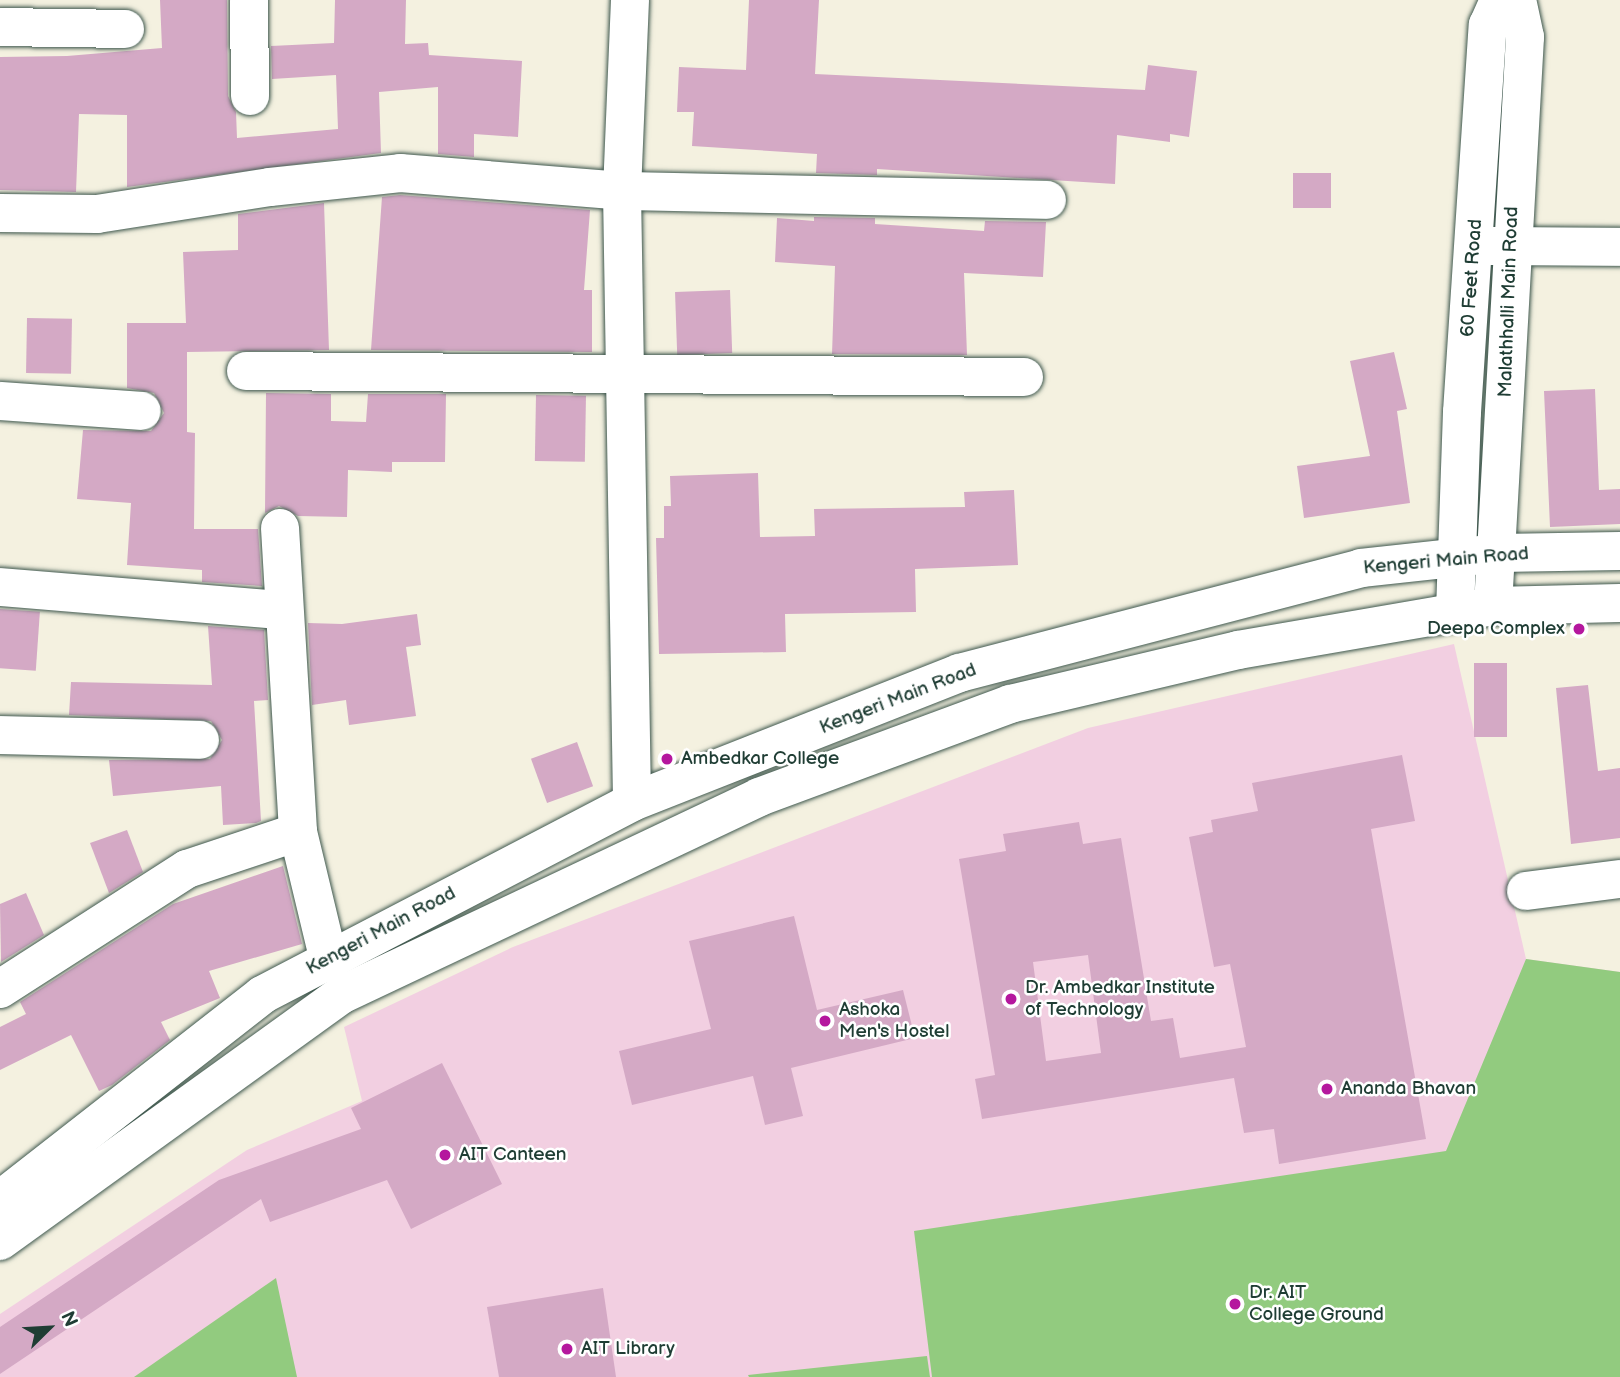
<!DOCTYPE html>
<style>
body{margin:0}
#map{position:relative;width:1620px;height:1377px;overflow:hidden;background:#f4f1e0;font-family:"Balsamiq Sans",sans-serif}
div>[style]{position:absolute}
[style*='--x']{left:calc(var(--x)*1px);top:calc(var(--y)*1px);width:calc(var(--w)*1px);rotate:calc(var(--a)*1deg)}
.built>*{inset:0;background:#f2cfe1}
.green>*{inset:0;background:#92cb7f}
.building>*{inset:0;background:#d4a9c5;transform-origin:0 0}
.roads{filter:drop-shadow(0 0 2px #3f584e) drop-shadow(0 0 2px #3f584e)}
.minor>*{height:38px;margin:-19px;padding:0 19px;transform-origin:19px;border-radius:19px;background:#fff}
.secondary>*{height:38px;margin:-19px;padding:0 19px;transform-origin:19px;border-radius:19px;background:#fff}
.primary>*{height:38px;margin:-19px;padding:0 19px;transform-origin:19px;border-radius:19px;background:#fff}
.dots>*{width:19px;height:19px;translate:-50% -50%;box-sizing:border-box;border:4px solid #fff;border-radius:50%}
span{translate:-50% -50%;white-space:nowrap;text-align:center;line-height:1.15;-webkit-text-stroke:5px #fff;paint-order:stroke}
.street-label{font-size:19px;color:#1f3d34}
.poi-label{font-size:19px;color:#1f3d34}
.right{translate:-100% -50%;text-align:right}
.left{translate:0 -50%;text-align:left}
.north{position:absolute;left:14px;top:1293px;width:70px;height:70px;-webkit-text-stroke:5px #fff;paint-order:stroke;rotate:66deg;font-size:19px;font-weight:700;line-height:28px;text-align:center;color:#1f3d34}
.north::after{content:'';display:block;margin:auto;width:24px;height:32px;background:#1f3d34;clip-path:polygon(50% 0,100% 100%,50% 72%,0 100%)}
</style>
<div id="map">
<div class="built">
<i style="clip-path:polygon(1454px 644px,1526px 959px,1620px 972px,1620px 1377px,0 1377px,0 1314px,247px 1150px,362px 1101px,344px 1027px,513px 947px,1088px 728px)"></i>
</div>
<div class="green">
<i style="clip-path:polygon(1526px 959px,1620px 972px,1620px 1377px,932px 1377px,914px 1231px,1446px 1151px)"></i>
<i style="clip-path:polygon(276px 1278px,297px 1377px,134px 1377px)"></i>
<i style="clip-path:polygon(927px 1356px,930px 1377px,749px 1377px,748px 1375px)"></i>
</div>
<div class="building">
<i style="clip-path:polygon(160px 0,227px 0,228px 96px,236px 112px,237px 138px,338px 129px,336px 75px,272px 79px,271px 46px,334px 43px,335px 0,406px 0,405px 44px,428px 43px,429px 55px,522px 61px,518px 137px,474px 134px,474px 157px,438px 154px,438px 87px,379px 92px,381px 153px,127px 187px,127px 115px,79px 114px,76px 192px,0 190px,0 57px,67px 56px,162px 48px)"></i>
<i style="clip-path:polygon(749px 0,819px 0,815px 74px,1145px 90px,1148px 65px,1197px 71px,1189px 137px,1170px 134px,1170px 142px,1117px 135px,1115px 184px,877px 169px,877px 175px,816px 173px,817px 154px,692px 146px,694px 112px,677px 112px,679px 67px,746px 70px)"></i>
<i style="left:1293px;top:173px;width:38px;height:35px"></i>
<i style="clip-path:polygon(400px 195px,590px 210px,584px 290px,592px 290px,592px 352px,371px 350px,382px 197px)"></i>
<i style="clip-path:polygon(324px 203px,329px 350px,187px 352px,187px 432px,195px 433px,194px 529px,258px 529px,262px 586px,202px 582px,202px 570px,127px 565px,131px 503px,77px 499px,83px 430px,151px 431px,164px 413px,154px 393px,127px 388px,127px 323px,186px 323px,183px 252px,238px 250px,238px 214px)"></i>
<i style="clip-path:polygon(814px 217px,875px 218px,875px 224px,984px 231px,985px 221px,1046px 222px,1043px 277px,964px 273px,967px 355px,832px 354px,835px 266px,775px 262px,777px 218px,814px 221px)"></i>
<i style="left:730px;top:290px;width:63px;height:55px;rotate:88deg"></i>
<i style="left:27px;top:318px;width:45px;height:55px;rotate:1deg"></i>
<i style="clip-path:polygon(1394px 352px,1407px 409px,1397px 411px,1410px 503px,1304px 518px,1297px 466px,1370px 456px,1350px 361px)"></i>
<i style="clip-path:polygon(1595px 389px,1599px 490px,1620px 489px,1620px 524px,1550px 527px,1544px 391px)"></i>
<i style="clip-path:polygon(266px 393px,331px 394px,331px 421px,366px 422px,368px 394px,446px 394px,445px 462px,392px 462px,392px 472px,348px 470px,347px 517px,298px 516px,279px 506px,265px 513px)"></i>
<i style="left:536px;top:395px;width:50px;height:66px;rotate:1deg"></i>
<i style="clip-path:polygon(758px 473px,760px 537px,815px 536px,814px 509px,965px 507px,964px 492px,1014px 490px,1018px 565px,915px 569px,916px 612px,785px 614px,786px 652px,659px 654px,656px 538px,664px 538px,664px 506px,671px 506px,670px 476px)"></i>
<i style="left:0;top:609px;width:40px;height:59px;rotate:4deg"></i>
<i style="clip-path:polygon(417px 614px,421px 645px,406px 647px,416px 716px,349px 725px,346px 700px,312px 705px,308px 623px,342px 624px)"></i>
<i style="clip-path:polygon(208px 626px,264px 630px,268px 700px,254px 701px,261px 821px,256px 823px,223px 825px,221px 786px,113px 796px,109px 760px,210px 759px,222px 740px,211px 721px,69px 715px,71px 682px,212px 685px)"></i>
<i style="left:1474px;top:663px;width:33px;height:74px"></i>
<i style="clip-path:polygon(1588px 685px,1598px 771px,1620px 768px,1620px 838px,1571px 844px,1556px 688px)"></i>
<i style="left:577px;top:742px;width:47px;height:49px;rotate:70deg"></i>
<i style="clip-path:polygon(evenodd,1402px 755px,1415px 821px,1371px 829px,1426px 1139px,1279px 1164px,1274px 1129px,1244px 1133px,1234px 1078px,982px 1119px,975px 1079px,995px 1075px,959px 859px,1006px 851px,1003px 834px,1079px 822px,1083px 844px,1121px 838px,1151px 1021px,1173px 1018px,1180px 1058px,1246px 1047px,1230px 964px,1214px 967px,1189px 837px,1213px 832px,1211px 820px,1258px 811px,1252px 783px,1402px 755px,1088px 955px,1101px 1053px,1046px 1061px,1033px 962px,1088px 955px)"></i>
<i style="clip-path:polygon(127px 830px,143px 872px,109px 893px,90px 843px)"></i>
<i style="clip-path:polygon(283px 866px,302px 944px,209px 971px,220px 998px,161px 1022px,170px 1040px,112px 1085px,99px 1091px,71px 1035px,0 1070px,0 1027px,26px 1014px,20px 1002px,173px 904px)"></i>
<i style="clip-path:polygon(26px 893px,44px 935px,1px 962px,0 904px)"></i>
<i style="clip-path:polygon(794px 916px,817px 1010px,903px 990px,915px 1038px,791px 1068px,803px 1116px,765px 1125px,753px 1076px,632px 1105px,619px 1051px,711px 1029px,689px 941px)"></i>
<i style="clip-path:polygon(442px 1063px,502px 1184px,411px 1229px,387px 1180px,270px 1222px,261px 1199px,0 1374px,0 1327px,219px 1180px,361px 1129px,351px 1108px)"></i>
<i style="clip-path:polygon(603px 1288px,616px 1377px,499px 1377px,487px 1307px)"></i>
</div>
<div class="roads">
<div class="minor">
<i style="--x:249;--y:0;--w:96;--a:89.4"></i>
<i style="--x:630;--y:0;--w:191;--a:92.4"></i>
<i style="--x:622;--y:191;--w:611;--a:89.06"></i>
<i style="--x:0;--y:27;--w:125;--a:0.9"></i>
<i style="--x:0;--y:213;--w:97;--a:0.6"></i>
<i style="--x:97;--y:214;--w:175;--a:-8.9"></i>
<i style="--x:270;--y:187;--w:131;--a:-6.1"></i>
<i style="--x:400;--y:173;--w:223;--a:4.6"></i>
<i style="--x:622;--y:191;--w:425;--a:1.2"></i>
<i style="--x:1479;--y:246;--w:141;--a:0.4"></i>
<i style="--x:246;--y:371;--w:778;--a:0.44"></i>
<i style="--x:0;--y:401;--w:142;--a:4"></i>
<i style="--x:280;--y:528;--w:305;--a:86.6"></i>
<i style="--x:298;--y:832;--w:129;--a:76.5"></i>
<i style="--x:0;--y:587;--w:283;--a:4.7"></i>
<i style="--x:0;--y:735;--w:200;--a:1.4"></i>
<i style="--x:1526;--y:891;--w:95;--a:-7.3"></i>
<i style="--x:0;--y:989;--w:222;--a:-32.7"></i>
<i style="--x:187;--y:869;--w:117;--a:-18.4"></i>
</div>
<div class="secondary">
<i style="--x:1493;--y:606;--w:570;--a:-86.78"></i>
<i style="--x:1525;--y:37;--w:38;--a:-102"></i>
<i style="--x:1455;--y:612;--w:200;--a:-88"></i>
<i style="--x:1462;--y:412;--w:388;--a:-86.2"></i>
<i style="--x:1488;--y:25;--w:27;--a:-66"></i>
</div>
<div class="primary">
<i style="--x:0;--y:1200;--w:333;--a:-38"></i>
<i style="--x:262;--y:995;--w:417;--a:-27.5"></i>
<i style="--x:632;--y:802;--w:352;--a:-21.5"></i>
<i style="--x:959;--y:673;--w:415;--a:-14.6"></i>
<i style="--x:1361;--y:568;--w:139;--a:-6.2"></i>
<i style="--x:1499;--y:553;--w:121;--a:-0.9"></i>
<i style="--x:0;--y:1241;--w:423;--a:-35.8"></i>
<i style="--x:343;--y:994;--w:460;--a:-25.3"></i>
<i style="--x:759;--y:797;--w:268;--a:-20.3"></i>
<i style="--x:1010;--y:704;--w:234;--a:-13.3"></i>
<i style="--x:1238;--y:650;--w:259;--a:-9.8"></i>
<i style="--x:1493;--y:606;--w:127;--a:-1.4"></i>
</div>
</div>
<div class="dots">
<i style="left:1579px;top:629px;background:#b5179e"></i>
<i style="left:667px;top:759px;background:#b5179e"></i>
<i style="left:1011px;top:999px;background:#b5179e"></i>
<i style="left:825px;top:1021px;background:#b5179e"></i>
<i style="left:1327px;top:1089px;background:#b5179e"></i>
<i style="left:445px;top:1155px;background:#b5179e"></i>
<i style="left:1235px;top:1304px;background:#b5179e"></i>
<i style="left:567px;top:1349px;background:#b5179e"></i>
</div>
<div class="street-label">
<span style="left:1472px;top:278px;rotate:-86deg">60 Feet Road</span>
<span style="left:1509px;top:302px;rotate:-88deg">Malathhalli Main Road</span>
<span style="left:1446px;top:561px;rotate:-5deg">Kengeri Main Road</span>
<span style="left:898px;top:699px;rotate:-21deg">Kengeri Main Road</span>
<span style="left:381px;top:931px;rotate:-28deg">Kengeri Main Road</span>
</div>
<div class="poi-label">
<span class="right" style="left:1565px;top:629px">Deepa Complex</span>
<span class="left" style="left:681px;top:759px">Ambedkar College</span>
<span class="left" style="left:1025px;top:999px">Dr. Ambedkar Institute<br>of Technology</span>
<span class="left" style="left:839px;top:1021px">Ashoka<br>Men's Hostel</span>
<span class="left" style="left:1341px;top:1089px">Ananda Bhavan</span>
<span class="left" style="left:459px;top:1155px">AIT Canteen</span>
<span class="left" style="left:1249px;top:1304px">Dr. AIT<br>College Ground</span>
<span class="left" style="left:581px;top:1349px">AIT Library</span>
</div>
<div class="north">N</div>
</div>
